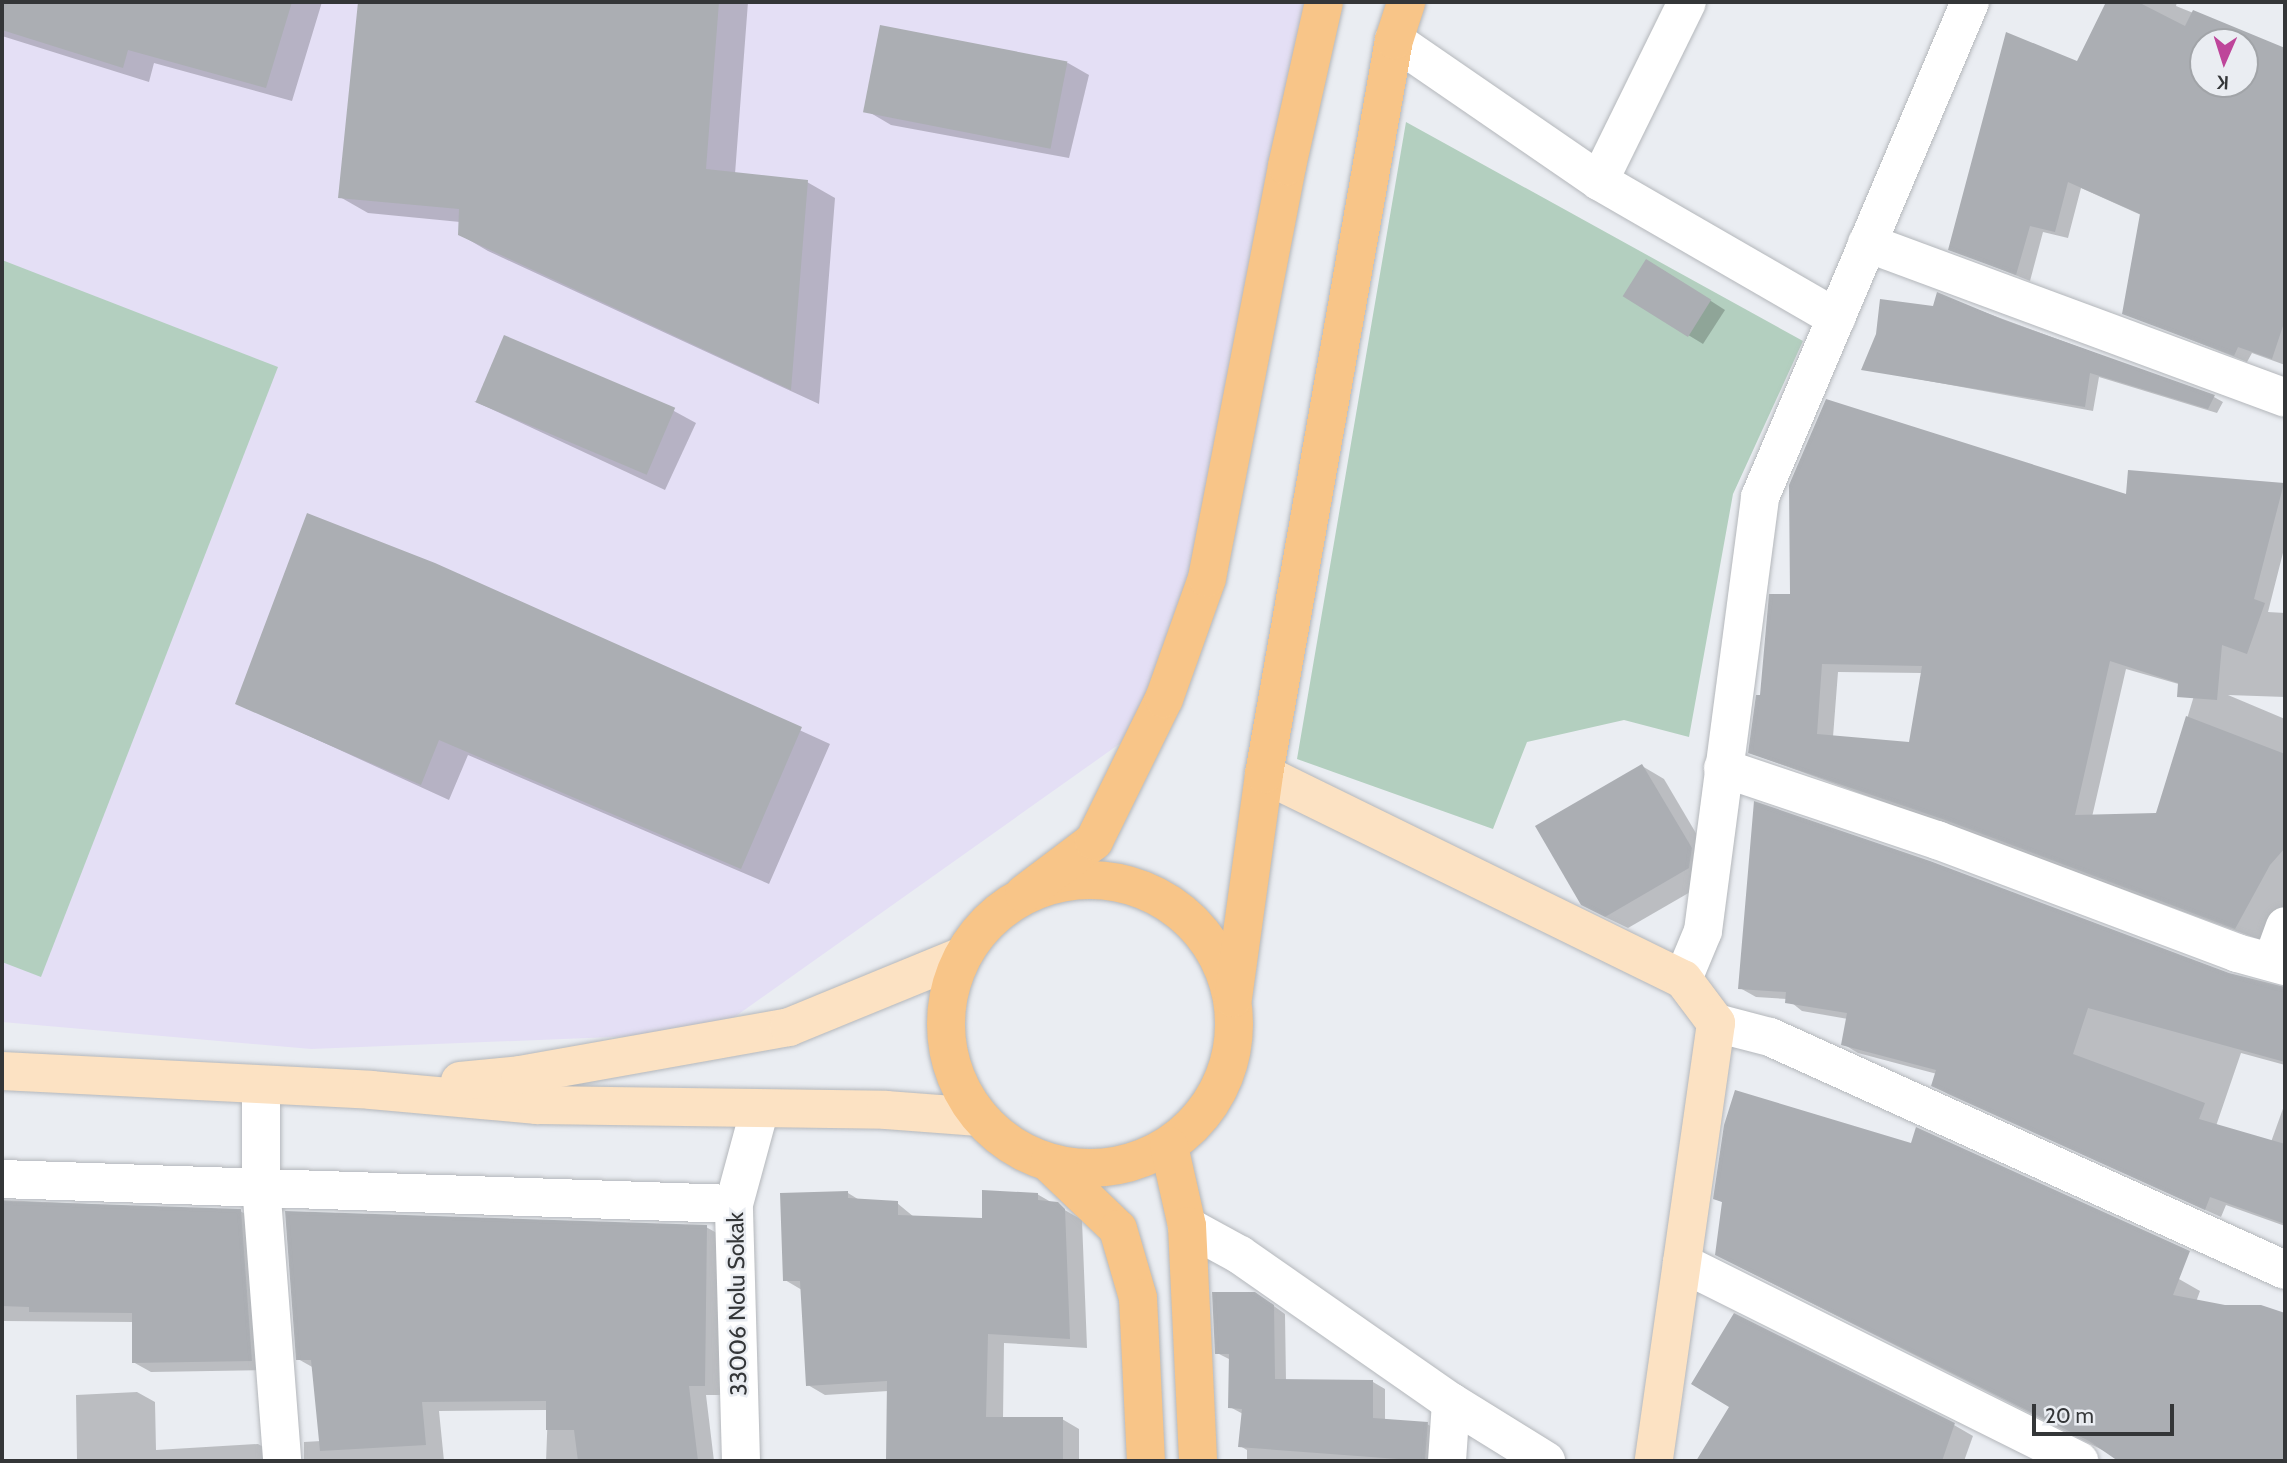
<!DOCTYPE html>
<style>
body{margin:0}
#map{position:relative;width:2287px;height:1463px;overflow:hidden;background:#eaedf2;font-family:Cabin,sans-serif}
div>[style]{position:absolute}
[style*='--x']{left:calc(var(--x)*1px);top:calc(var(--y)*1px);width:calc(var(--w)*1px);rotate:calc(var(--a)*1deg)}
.industrial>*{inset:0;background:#e4dff5}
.green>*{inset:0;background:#b3cfbf}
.shadow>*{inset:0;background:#0003}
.building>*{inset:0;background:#abaeb3;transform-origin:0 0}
.roads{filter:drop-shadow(0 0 2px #b4b7bb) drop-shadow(0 0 2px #b4b7bb)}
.street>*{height:38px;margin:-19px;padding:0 19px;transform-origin:19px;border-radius:19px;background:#fff}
.secondary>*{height:38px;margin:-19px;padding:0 19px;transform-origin:19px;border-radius:19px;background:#fce2c3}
.primary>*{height:38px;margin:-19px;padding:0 19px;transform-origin:19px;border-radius:19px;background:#f8c588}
.primary>.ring{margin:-19px;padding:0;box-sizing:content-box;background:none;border:38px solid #f8c588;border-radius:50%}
span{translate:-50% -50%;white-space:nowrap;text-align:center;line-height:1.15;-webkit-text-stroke:5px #eaedf2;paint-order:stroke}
.street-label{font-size:23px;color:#343638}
.frame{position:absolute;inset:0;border:4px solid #343638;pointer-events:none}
.north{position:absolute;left:2189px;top:28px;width:70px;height:70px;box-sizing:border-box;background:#eaedf2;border:2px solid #a1a4a8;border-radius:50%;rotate:183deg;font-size:19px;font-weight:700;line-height:28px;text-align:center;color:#343638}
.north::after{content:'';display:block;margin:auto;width:24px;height:32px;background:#be459a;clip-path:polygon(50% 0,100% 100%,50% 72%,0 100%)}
.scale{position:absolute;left:2032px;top:1404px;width:142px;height:32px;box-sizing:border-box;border:4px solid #343638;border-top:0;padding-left:9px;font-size:21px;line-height:24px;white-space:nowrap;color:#343638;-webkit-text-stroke:5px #eaedf2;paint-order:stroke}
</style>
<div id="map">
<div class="industrial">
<i style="clip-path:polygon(2px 2px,1327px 2px,1156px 718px,712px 1033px,311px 1049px,2px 1022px)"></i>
</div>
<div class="green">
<i style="clip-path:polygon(1406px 122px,1803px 341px,1733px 494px,1689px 737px,1624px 720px,1527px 742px,1493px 829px,1297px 759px)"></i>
<i style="clip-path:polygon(2px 260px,278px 367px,41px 977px,2px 962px)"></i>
</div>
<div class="shadow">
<i style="clip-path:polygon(2px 2px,322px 2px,292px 101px,154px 63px,149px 82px,2px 36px)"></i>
<i style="clip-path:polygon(360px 2px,748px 2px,735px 174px,807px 182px,835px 198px,819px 404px,488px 251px,459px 234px,460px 222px,368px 213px,340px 197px)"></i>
<i style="clip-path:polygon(evenodd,2108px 2px,2177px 2px,2176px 6px,2285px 50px,2285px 196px,2228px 184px,2219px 213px,2285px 239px,2285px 365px,2252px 353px,2247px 362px,2124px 313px,2141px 215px,2081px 188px,2068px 238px,2043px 232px,2030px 281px,1950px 249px,2078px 64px,2108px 2px,2203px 42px,2245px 42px,2245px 84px,2203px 84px,2203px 42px)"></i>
<i style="clip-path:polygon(1068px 63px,1089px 75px,1069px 158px,891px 125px,869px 112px)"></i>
<i style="clip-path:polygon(1661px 269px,1725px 310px,1703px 344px,1624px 296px)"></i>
<i style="clip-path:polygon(1938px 295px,2214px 397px,2223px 402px,2217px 413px,2099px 377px,2093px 411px,1863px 369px,1935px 308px)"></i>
<i style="clip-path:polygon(474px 401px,674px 411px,696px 423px,665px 490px)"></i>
<i style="clip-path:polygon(evenodd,2283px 484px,2285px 545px,2268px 612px,2285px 613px,2285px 697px,2228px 695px,2285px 719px,2285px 920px,2261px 940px,1750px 753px,1792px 596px,2127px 497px,2283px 484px,2126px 669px,2196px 689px,2158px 815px,2092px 817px,2126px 669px,2283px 484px,1838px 672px,1922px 673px,1910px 744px,1833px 737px,1838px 672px)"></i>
<i style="clip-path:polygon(434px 564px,830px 744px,769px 884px,468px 755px,449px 800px,237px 703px)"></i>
<i style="clip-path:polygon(1642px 766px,1664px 779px,1713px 862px,1711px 880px,1628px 928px,1605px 917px)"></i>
<i style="clip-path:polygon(2229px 975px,2285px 989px,2285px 1065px,2241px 1053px,2216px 1126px,2271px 1142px,2285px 1103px,2285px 1226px,2226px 1205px,2221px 1217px,1948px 1094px,1933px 1085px,1937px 1074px,1858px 1053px,1843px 1044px,1848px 1019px,1802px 1011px,1787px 999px,1756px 997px,1740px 988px)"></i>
<i style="clip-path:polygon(848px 1193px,861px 1201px,897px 1203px,914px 1217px,984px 1220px,1037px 1194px,1082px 1220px,1087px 1348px,1004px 1343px,1003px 1419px,1062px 1419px,1079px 1429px,1079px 1461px,888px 1461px,888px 1391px,825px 1395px,808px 1385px,802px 1290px,785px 1280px)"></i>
<i style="clip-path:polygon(1715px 1198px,2179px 1279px,2200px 1291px,2196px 1302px,2247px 1319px,2173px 1461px,2124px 1461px,1738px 1266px,1724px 1203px)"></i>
<i style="clip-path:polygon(2px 1200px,240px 1211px,258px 1221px,269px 1370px,151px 1372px,133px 1362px,133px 1322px,2px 1321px)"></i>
<i style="clip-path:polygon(706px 1227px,724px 1237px,722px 1395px,706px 1395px,714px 1461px,546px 1461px,548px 1410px,439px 1411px,444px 1461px,304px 1461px,304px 1442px,321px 1441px,314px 1368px,298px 1359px)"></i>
<i style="clip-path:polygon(1267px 1301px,1285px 1314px,1286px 1381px,1373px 1382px,1385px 1389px,1385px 1421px,1427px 1424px,1439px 1431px,1438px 1461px,1247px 1461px,1247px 1450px,1240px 1446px,1243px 1414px,1230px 1407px,1231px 1360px,1217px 1353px)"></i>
<i style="clip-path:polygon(2270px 1310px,2285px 1315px,2285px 1461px,2219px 1461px)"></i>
<i style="clip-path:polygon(137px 1392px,155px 1402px,156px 1450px,258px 1444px,276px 1454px,277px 1461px,77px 1461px,76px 1395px)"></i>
<i style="clip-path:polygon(1731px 1407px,1954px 1425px,1973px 1436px,1964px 1461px,1698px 1461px)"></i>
</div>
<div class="building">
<i style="clip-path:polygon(2px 2px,292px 2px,266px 88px,128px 50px,123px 68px,2px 30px)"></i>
<i style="clip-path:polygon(358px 2px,719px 2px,706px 169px,808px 180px,791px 390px,458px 235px,459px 209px,338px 198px)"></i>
<i style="clip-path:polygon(evenodd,2106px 2px,2138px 2px,2185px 26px,2193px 10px,2285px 48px,2285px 320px,2272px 359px,2238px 347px,2234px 356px,2122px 314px,2140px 214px,2068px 182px,2055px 232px,2030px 226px,2016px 275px,1948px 250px,2006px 32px,2077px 61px,2106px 2px,2203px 42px,2245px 42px,2245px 84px,2203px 84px,2203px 42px)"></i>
<i style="left:880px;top:25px;width:191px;height:89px;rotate:11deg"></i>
<i style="left:1646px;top:259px;width:77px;height:44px;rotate:32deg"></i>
<i style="clip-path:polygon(1937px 292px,2004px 320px,2215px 395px,2208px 409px,2090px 373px,2085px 407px,1861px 370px,1876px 334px,1880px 299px,1933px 306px)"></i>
<i style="left:504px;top:335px;width:186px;height:73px;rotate:23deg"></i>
<i style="clip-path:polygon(evenodd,1826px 399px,2126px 494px,2128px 470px,2284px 483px,2254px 599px,2265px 603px,2247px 654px,2222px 645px,2217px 700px,2177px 697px,2178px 683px,2110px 661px,2075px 815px,2156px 813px,2186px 716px,2285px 754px,2285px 848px,2270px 865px,2235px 929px,1945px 820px,1748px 753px,1756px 695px,1760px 695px,1769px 594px,1790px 594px,1789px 485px,1826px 399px,1822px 664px,1922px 666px,1909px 742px,1817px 734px,1822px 664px)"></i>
<i style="clip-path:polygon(307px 513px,435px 563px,802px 727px,741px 869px,439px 740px,421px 785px,235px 704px)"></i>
<i style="clip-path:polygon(1642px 764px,1692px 848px,1689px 868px,1605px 917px,1581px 905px,1535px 826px)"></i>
<i style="clip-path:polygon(1754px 801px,1930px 861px,2229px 973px,2285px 987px,2285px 1062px,2088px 1008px,2073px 1054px,2205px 1103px,2199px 1119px,2285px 1144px,2285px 1224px,2210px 1197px,2205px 1210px,1931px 1086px,1936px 1070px,1841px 1045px,1847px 1013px,1785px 1003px,1786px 992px,1738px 989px)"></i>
<i style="clip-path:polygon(1735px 1090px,1911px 1143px,1916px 1127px,2190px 1251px,2173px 1295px,2225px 1305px,2261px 1305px,2285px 1313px,2285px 1461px,2118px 1461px,2089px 1441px,1715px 1255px,1722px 1202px,1713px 1199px,1724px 1125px)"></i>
<i style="clip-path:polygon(982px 1190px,1038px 1193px,1038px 1200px,1058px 1202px,1065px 1209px,1070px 1339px,988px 1334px,986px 1417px,1063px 1417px,1063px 1461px,886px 1461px,887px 1381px,806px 1386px,800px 1281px,783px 1281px,780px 1193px,848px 1191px,848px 1198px,898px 1201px,898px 1215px,982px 1218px)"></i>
<i style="clip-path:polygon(2px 1201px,241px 1209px,252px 1361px,132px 1363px,132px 1313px,29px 1312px,29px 1307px,2px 1306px)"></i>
<i style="clip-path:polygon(285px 1211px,707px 1225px,705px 1386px,689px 1386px,698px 1461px,578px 1461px,574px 1430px,546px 1430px,546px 1401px,422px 1402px,426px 1445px,320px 1451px,311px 1360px,296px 1360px)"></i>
<i style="clip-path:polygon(1212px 1292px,1255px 1292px,1274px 1305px,1275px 1379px,1373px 1380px,1373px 1418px,1428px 1422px,1425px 1461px,1238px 1447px,1242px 1409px,1228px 1408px,1229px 1354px,1215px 1354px)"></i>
<i style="clip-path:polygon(1734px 1313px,1955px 1423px,1942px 1461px,1696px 1461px,1729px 1407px,1691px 1384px)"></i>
</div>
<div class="roads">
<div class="street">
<i style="--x:1394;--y:40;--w:249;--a:34.5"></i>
<i style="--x:1599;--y:181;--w:274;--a:30"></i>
<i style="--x:1599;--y:181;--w:199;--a:-63.8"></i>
<i style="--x:1867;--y:243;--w:446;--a:20.3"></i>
<i style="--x:1723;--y:768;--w:226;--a:18.6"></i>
<i style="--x:1937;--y:840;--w:321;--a:20.6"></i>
<i style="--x:2237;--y:953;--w:50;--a:15.2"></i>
<i style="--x:2272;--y:962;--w:38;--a:-70"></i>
<i style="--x:1683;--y:979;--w:52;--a:-67.4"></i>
<i style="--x:1703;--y:931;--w:438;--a:-82.5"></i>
<i style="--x:1760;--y:497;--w:538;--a:-67.01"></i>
<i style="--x:1716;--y:1023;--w:56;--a:14.5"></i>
<i style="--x:1770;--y:1037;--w:565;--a:24.34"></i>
<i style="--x:261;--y:1085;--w:100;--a:90"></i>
<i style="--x:261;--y:1185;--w:277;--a:85.6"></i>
<i style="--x:2;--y:1179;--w:732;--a:1.96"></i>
<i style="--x:1187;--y:1226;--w:60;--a:28.7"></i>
<i style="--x:1240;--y:1255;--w:257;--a:34.9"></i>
<i style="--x:1451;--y:1402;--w:112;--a:31.8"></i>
<i style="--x:1682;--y:1263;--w:444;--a:26.5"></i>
<i style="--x:741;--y:1461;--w:257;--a:-91.6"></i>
<i style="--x:734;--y:1204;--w:99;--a:-74.8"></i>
<i style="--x:1447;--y:1461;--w:59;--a:-86.1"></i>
</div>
<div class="secondary">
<i style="--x:1264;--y:774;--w:466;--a:26.1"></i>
<i style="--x:1683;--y:979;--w:55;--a:53.1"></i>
<i style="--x:1716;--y:1023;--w:442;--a:98.1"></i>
<i style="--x:2;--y:1071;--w:369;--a:2.9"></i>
<i style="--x:371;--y:1090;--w:167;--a:5.2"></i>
<i style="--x:537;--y:1105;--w:349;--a:0.8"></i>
<i style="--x:886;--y:1110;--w:93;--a:4.3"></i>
<i style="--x:460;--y:1081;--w:60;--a:-5.7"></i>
<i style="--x:520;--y:1075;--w:273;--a:-10.1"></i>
<i style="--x:789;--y:1027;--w:185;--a:-22.3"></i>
</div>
<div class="primary">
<i class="ring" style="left:946px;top:880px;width:250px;height:250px"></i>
<i style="--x:1024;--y:894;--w:88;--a:-37.1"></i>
<i style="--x:1094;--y:841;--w:158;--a:-63.8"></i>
<i style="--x:1164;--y:699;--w:128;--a:-70.4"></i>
<i style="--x:1207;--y:578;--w:420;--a:-79"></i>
<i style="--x:1287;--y:166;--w:168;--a:-77.3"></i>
<i style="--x:1233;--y:998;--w:226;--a:-82.1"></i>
<i style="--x:1264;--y:774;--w:745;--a:-79.96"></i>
<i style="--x:1394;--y:40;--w:40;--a:-72"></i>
<i style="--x:1169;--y:1146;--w:82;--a:77.3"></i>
<i style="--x:1187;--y:1226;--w:235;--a:87.3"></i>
<i style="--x:1049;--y:1163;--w:95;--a:43.7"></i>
<i style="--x:1118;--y:1229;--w:72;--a:73.8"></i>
<i style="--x:1138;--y:1298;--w:163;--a:87.2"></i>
</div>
</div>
<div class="street-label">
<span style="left:737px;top:1304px;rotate:-91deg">33006 Nolu Sokak</span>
</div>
<div class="frame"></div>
<div class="north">K</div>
<div class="scale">20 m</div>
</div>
